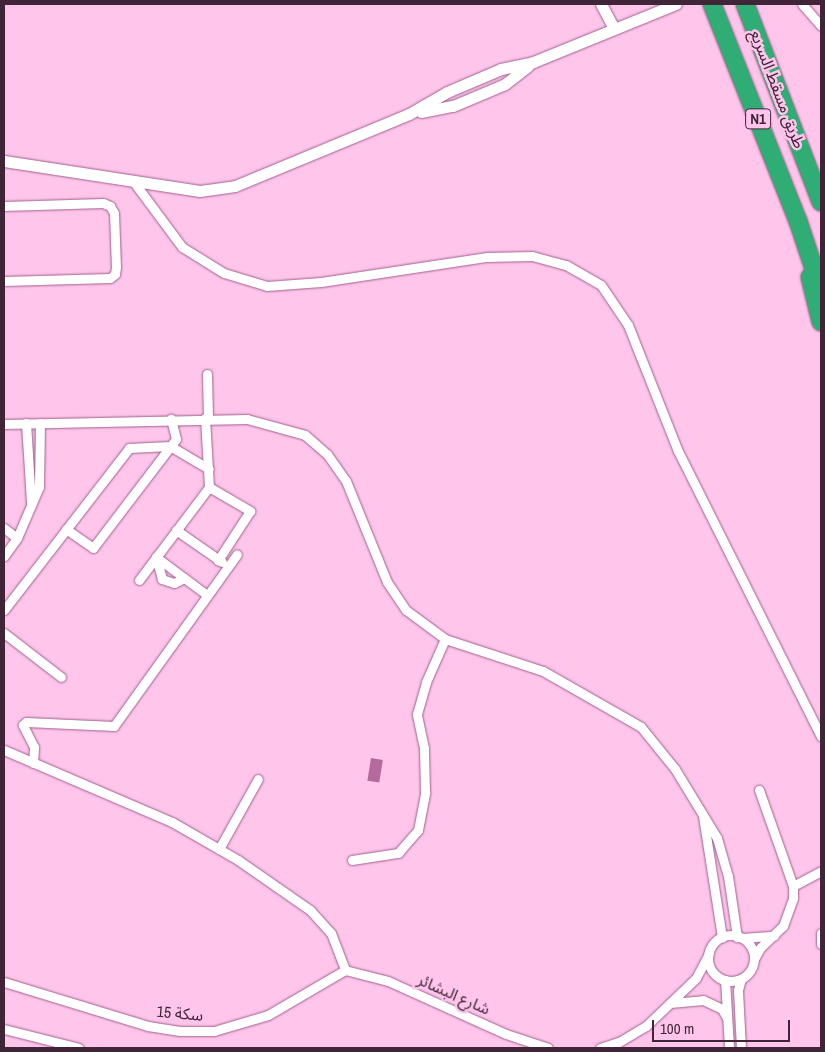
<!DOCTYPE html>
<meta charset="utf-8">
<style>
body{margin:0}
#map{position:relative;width:825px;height:1052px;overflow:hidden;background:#ffc5eb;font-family:"Archivo Narrow","Noto Sans Arabic",sans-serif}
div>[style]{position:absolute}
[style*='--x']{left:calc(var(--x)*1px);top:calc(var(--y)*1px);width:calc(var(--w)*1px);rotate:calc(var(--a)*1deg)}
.water>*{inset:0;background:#b56a9e;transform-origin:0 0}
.roads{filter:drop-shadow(0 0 1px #a1608d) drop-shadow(0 0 1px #a1608d)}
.minor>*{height:9px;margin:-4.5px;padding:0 4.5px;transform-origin:4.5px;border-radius:4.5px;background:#fff}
.minor>.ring{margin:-4.5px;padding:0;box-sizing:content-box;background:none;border:9px solid #fff;border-radius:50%}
.tertiary>*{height:11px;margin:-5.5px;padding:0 5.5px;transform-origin:5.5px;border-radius:5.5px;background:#fff}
.motorway>*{height:18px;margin:-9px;padding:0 9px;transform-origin:9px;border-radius:9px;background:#2fad75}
span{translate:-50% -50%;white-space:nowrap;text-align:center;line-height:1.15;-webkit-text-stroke:5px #ffc5eb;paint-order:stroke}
.shield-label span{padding:1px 4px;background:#ffc5eb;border:1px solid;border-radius:4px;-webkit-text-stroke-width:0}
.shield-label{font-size:15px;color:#402538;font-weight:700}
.street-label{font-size:16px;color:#402538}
.frame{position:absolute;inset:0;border:5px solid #402538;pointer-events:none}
.scale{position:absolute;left:652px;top:1020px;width:138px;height:22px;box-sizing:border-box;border:2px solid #402538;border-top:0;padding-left:6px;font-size:15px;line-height:18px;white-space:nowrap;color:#402538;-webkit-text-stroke:4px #ffc5eb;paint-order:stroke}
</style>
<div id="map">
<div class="water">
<i style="left:371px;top:758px;width:12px;height:23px;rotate:9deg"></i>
</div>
<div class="roads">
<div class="minor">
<i style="--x:802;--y:4;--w:29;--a:49"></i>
<i style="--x:133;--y:181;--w:82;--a:53.4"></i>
<i style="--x:182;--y:247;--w:49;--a:31.8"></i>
<i style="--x:224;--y:273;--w:45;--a:16.8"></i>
<i style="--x:267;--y:286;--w:54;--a:-4.2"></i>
<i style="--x:321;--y:282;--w:168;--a:-8.6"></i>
<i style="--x:487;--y:257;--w:45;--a:-1.3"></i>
<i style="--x:532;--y:256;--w:35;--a:15"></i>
<i style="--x:566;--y:265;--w:40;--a:29.7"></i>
<i style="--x:601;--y:285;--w:48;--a:56"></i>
<i style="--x:628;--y:325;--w:136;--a:68.4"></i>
<i style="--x:678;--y:451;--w:319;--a:63.4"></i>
<i style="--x:4;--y:206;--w:99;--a:-1.7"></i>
<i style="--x:103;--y:203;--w:8;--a:23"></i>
<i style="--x:110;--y:206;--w:8;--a:60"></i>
<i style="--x:114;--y:213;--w:54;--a:87.9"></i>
<i style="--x:116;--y:267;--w:7;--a:98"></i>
<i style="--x:115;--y:274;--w:6;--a:141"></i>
<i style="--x:110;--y:278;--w:106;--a:178.4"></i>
<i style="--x:207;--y:374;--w:44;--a:88.7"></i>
<i style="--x:26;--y:423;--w:80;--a:86.4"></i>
<i style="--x:4;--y:424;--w:243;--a:-1.2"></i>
<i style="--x:247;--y:419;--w:60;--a:15.4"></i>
<i style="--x:305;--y:435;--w:29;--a:41"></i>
<i style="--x:327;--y:454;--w:33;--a:55"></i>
<i style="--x:346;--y:481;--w:109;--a:67.9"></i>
<i style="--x:387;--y:582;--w:34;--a:56"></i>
<i style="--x:406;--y:610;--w:49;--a:36.6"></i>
<i style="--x:445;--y:639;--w:103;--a:18.1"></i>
<i style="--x:543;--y:671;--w:113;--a:29.7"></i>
<i style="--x:641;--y:727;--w:54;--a:51"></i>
<i style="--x:675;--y:769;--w:81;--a:58.7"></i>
<i style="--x:717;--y:838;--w:40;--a:74"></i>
<i style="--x:728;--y:876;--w:62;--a:81.6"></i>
<i style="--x:209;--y:487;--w:48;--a:30.3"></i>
<i style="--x:250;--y:511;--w:59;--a:123.1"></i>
<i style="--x:4;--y:528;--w:16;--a:38"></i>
<i style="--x:66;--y:529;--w:33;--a:35"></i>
<i style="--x:93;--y:548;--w:137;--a:-52.7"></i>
<i style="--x:176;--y:439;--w:21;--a:-104"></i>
<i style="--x:176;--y:530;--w:56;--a:34.8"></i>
<i style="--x:4;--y:556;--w:22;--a:-54"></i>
<i style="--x:17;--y:538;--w:56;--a:-66.7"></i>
<i style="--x:39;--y:487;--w:64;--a:-89.1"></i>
<i style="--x:184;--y:578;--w:11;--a:153"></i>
<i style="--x:174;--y:583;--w:13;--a:-162"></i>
<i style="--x:162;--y:579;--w:23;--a:-105"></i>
<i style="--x:156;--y:557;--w:64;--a:36.7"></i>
<i style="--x:139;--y:580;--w:116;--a:-53"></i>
<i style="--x:209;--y:487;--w:69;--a:-93.3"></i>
<i style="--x:4;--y:610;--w:205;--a:-52.3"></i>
<i style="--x:129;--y:448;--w:41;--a:-2.8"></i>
<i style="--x:170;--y:446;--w:45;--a:30.5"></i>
<i style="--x:4;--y:633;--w:72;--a:37.7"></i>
<i style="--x:4;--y:750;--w:183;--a:23.2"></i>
<i style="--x:172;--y:822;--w:76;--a:29.9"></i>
<i style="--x:238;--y:860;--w:88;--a:34.8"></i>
<i style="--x:310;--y:910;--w:31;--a:48"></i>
<i style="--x:331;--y:933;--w:40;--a:69"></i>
<i style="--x:33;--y:763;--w:16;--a:-86"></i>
<i style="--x:34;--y:747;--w:25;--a:-117"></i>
<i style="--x:23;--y:725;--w:4;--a:-45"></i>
<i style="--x:26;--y:722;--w:88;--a:2.6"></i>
<i style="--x:114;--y:726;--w:211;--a:-54.4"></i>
<i style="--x:703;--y:816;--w:123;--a:81.1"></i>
<i style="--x:219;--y:849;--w:80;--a:-60.9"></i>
<i style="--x:352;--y:860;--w:47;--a:-8.7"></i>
<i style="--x:398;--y:853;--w:30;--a:-49"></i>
<i style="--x:418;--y:830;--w:38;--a:-79"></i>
<i style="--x:425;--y:793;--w:45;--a:-91.3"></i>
<i style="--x:424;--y:748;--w:35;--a:-102"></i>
<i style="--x:417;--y:714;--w:33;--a:-74"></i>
<i style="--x:426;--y:682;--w:47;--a:-66.2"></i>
<i style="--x:793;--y:886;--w:32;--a:-28"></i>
<i style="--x:821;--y:933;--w:11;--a:90"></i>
<i class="ring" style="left:708px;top:935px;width:37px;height:37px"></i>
<i style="--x:742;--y:938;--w:32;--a:-4"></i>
<i style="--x:754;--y:959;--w:13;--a:-61"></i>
<i style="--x:760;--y:948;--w:32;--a:-44"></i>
<i style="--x:783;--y:926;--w:30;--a:-70"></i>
<i style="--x:793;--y:898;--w:12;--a:-90"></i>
<i style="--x:793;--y:886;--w:102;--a:-109.5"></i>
<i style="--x:345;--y:970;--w:44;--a:14.3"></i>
<i style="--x:388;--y:981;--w:129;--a:24.2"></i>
<i style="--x:506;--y:1034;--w:44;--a:18.4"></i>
<i style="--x:725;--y:980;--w:68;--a:86.6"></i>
<i style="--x:4;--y:982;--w:151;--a:17"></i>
<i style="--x:148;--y:1026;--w:32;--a:9"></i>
<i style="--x:180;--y:1031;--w:34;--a:0"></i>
<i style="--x:214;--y:1031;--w:56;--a:-16.5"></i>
<i style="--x:268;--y:1015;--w:89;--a:-30.3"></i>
<i style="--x:670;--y:1003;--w:33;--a:-5"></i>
<i style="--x:703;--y:1000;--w:21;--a:25"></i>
<i style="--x:722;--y:1009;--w:10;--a:61"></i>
<i style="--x:4;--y:1029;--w:77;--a:14.2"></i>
<i style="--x:600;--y:1048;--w:20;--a:-18"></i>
<i style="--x:619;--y:1042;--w:31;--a:-31"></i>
<i style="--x:646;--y:1026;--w:69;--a:-43.8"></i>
<i style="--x:696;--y:978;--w:27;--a:-62"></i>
<i style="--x:741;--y:1048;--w:58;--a:-93"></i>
<i style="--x:738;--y:990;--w:11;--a:-75"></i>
</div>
<div class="tertiary">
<i style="--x:601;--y:4;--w:27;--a:62"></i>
<i style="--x:421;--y:112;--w:33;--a:-11"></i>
<i style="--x:453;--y:106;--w:56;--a:-22.9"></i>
<i style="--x:505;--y:84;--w:29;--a:-38"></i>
<i style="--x:4;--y:161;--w:198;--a:8.7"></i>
<i style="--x:200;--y:191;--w:35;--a:-8"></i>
<i style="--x:235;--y:186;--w:188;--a:-22.5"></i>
<i style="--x:409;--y:114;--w:44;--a:-30.1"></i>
<i style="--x:447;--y:92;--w:59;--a:-23.1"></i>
<i style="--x:501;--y:69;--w:33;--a:-12"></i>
<i style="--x:533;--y:62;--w:154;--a:-22.1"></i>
</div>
<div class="motorway">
<i style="--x:712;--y:4;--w:233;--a:68.4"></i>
<i style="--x:798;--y:221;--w:73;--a:71.6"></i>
<i style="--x:745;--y:4;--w:212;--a:69"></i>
<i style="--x:810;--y:277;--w:46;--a:76.3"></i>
</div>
</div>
<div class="shield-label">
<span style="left:758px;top:119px">N1</span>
</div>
<div class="street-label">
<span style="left:778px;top:89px;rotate:69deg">طريق مسقط السريع</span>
<span style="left:454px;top:994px;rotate:24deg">شارع البشائر</span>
<span style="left:180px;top:1013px;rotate:5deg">سكة 15</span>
</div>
<div class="frame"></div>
<div class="scale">100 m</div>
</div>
